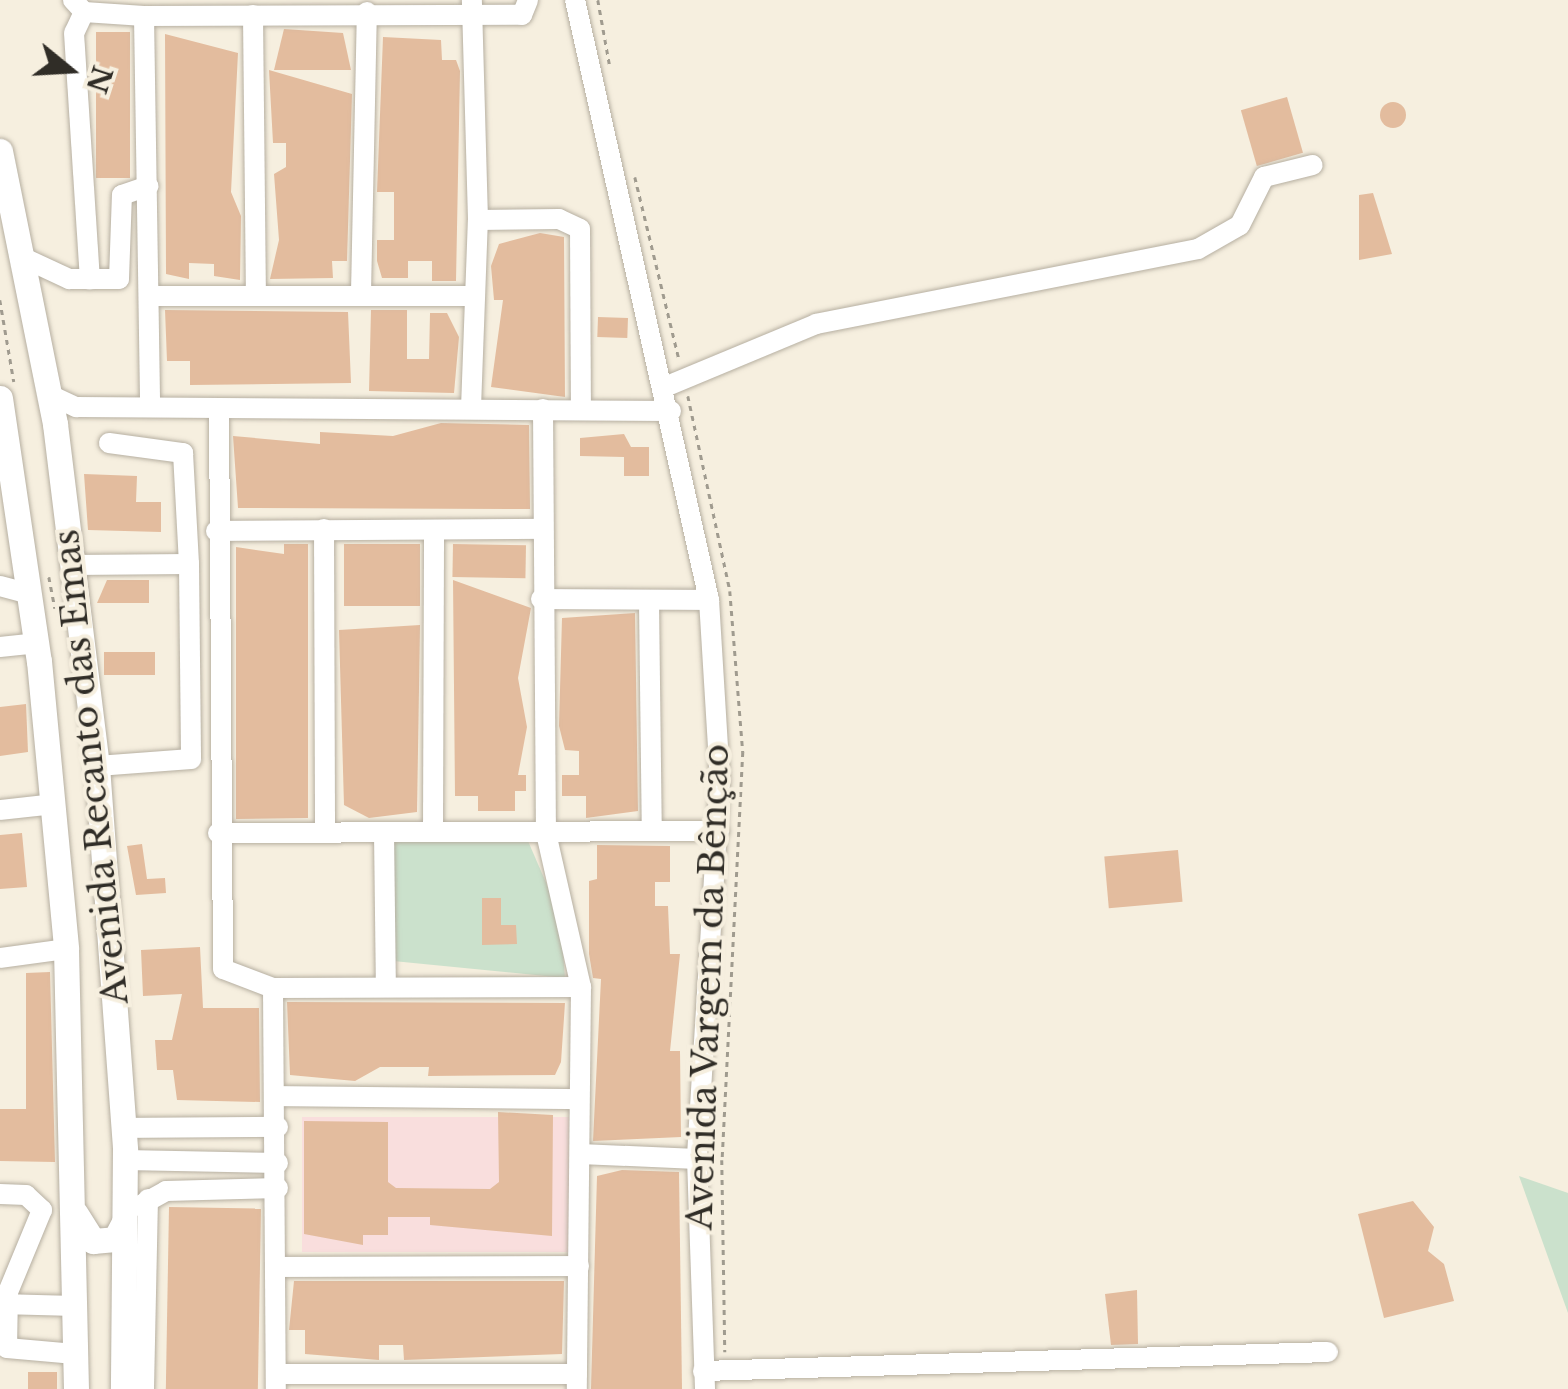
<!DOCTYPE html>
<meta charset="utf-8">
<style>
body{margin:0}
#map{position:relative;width:1568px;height:1389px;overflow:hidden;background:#f6efdf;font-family:"Libre Baskerville",serif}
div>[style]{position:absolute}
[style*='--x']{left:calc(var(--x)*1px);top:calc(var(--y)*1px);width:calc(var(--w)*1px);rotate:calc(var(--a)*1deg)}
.education>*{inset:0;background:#f9dedd;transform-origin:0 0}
.green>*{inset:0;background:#cbe1cc}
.building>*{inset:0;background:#e3bc9e;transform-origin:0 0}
.round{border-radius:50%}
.path>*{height:2.5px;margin-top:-1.25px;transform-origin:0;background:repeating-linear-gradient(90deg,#a09b8f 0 5px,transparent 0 10px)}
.roads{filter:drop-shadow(0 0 2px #b6afa1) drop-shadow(0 0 2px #b6afa1)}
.minor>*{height:20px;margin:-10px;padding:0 10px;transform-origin:10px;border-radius:10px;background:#fff}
.major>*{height:25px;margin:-12.5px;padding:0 12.5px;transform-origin:12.5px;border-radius:12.5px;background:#fff}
span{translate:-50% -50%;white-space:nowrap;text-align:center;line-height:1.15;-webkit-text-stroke:8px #f6efdf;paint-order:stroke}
.street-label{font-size:35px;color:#302d27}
.north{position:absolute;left:20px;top:20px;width:100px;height:100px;-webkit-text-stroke:8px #f6efdf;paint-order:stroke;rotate:108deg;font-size:28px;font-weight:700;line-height:40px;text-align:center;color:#302d27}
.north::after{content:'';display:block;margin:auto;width:35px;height:45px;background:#302d27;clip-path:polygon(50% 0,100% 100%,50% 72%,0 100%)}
</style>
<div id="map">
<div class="education">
<i style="left:302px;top:1117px;width:267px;height:135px"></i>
</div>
<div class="green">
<i style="clip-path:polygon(391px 839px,528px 841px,560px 915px,565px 978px,393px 961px)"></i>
<i style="clip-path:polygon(1519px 1176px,1568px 1193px,1568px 1313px)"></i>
</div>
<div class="building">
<i style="clip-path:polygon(284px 29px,343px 33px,351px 70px,274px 70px)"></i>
<i style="left:96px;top:32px;width:34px;height:146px"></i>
<i style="clip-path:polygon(165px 34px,238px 53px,231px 192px,241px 216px,240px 280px,214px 276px,214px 264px,189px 263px,189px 279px,166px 274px)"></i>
<i style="clip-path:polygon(383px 37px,441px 40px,442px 60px,456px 60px,460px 71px,456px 281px,432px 281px,432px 261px,408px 261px,408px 278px,382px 278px,377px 261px,377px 240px,394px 240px,394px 192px,377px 192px)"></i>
<i style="clip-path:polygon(269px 70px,352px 94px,347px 261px,332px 261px,333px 278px,270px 279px,279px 240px,274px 174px,286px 167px,286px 143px,273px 143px)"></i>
<i style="left:1287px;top:97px;width:58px;height:48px;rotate:74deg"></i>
<i class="round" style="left:1380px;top:102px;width:26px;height:26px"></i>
<i style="clip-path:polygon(1373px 193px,1392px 254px,1359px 260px,1359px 195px)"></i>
<i style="clip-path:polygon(540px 233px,564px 237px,565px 397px,491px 387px,503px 300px,494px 300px,491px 266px,499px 244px)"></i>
<i style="clip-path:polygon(165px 310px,348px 312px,351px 383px,190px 385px,190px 361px,167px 361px)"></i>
<i style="clip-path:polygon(371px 310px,407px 310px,407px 359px,429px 359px,430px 313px,447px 313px,459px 337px,454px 393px,369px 391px)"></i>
<i style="left:598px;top:317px;width:30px;height:20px;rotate:2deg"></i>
<i style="clip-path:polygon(441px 423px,529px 425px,530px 509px,238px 508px,233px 436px,320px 444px,320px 432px,393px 436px)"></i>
<i style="clip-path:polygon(624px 434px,631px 447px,649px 447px,649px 476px,624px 476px,624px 457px,580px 456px,580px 438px)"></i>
<i style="clip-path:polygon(84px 474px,137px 476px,136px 502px,161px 502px,161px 532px,88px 530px)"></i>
<i style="clip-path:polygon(284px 544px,308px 544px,308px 818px,236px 819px,236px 547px,284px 554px)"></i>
<i style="left:344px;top:544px;width:76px;height:62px"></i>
<i style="left:453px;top:544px;width:73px;height:33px;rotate:1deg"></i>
<i style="clip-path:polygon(107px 580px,149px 580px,149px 603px,97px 603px)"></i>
<i style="clip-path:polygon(453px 580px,531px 608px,518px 678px,527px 727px,518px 775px,526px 775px,526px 791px,515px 791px,515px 811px,478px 811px,478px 796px,455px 796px)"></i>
<i style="clip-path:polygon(635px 613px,638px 811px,586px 818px,586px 796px,562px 796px,562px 775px,579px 775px,579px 751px,565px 750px,559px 726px,562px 618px)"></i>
<i style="clip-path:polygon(420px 625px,417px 812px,369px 818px,344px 805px,339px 630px)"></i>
<i style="left:104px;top:652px;width:51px;height:23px"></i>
<i style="clip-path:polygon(26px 704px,28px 752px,0 756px,0 707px)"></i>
<i style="clip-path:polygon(22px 833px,27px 887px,0 889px,0 835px)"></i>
<i style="clip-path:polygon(142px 844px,147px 879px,165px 878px,166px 893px,136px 895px,127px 846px)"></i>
<i style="clip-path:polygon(597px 845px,670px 846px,670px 882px,655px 882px,655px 906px,668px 906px,670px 954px,680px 954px,670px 1051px,680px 1051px,681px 1137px,593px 1141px,601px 979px,593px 978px,589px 954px,589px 881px,597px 879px)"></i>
<i style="left:1178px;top:850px;width:52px;height:74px;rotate:85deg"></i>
<i style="clip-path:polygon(482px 898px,501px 898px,501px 925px,516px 925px,517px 944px,482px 945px)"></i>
<i style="clip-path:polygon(200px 947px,203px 1008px,259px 1008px,260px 1102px,177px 1100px,173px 1070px,157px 1070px,155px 1040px,172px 1040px,182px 994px,143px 996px,141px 950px)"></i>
<i style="clip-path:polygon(50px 972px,55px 1162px,0 1161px,0 1109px,26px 1109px,26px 973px)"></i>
<i style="clip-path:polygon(287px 1002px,565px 1003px,561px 1062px,555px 1075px,428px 1076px,429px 1067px,380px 1067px,355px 1081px,290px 1075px)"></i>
<i style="clip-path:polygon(498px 1112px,553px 1115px,552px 1236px,430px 1225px,430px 1217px,388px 1217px,388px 1235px,363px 1235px,363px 1245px,304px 1234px,304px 1121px,388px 1122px,388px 1182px,396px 1188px,490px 1189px,499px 1182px)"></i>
<i style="clip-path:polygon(622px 1170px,679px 1172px,682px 1389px,591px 1389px,597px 1176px)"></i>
<i style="clip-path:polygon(1413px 1201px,1434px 1227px,1428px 1251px,1444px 1264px,1454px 1301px,1384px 1318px,1358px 1214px)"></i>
<i style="left:169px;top:1207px;width:92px;height:182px;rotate:1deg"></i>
<i style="clip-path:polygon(294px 1281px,564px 1281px,562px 1354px,404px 1360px,403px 1345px,379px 1345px,379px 1360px,305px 1354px,305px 1330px,289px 1330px)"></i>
<i style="clip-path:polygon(1137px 1290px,1138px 1344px,1111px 1345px,1105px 1294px)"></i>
<i style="left:28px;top:1372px;width:29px;height:17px"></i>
</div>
<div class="path">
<i style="--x:598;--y:0;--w:68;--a:79.8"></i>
<i style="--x:635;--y:177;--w:187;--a:76.4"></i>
<i style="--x:0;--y:300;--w:83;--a:80.3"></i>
<i style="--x:688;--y:396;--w:199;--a:77.8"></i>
<i style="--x:730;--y:591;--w:162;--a:85.4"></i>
<i style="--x:743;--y:752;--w:409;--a:92.9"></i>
<i style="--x:722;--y:1160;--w:192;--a:89.1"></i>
<i style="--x:49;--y:577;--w:32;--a:79"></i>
</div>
<div class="roads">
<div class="minor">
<i style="--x:73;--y:0;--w:16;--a:47"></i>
<i style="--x:84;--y:12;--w:60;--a:3.8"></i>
<i style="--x:144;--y:16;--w:378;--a:-0.2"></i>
<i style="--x:522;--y:15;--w:16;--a:-68"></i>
<i style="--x:575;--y:0;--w:615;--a:77.41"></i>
<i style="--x:709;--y:600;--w:180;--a:86.5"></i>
<i style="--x:720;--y:780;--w:380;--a:93.5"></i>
<i style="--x:697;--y:1159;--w:230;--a:88"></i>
<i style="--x:84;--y:12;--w:23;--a:115"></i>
<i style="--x:74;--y:33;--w:247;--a:86.3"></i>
<i style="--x:253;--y:15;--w:276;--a:89.4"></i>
<i style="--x:144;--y:16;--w:391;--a:89.1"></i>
<i style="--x:478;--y:220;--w:81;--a:-0.7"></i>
<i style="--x:559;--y:219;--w:23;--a:25"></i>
<i style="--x:580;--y:229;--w:179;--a:89.7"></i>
<i style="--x:24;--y:258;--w:50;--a:25"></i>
<i style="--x:69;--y:279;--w:50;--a:0"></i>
<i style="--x:119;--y:279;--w:84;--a:-88"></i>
<i style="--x:122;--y:195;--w:28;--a:-19"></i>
<i style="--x:361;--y:293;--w:281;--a:-88.8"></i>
<i style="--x:150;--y:296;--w:325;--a:0"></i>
<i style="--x:665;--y:387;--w:164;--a:-22.6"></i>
<i style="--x:816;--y:324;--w:389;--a:-11.1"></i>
<i style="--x:1198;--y:249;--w:48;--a:-29.7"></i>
<i style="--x:1240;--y:225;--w:54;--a:-63.4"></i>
<i style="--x:1264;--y:177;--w:50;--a:-13.8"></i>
<i style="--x:50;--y:395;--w:29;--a:25"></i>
<i style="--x:76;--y:407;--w:595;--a:0.39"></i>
<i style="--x:219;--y:408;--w:561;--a:89.59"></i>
<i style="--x:223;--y:969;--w:53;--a:20.8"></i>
<i style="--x:273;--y:988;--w:308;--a:-0.2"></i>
<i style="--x:471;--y:408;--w:188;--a:-87.9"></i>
<i style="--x:478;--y:220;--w:220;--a:-91.6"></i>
<i style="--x:543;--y:409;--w:424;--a:89.6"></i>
<i style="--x:546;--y:833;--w:158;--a:77.2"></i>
<i style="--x:581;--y:987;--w:402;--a:90.6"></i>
<i style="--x:109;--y:443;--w:75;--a:7.7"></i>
<i style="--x:183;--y:453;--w:111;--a:86.9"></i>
<i style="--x:324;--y:529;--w:302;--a:89.8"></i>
<i style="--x:216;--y:531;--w:327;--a:-0.4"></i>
<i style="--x:73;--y:565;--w:116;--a:-0.5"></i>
<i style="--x:189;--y:564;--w:195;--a:89.4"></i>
<i style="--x:191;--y:759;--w:94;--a:175.7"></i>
<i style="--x:0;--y:586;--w:31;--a:15"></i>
<i style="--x:541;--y:599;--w:168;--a:0.3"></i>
<i style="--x:649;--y:601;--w:230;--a:89.3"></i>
<i style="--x:0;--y:647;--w:36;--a:-6"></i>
<i style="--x:0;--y:810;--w:54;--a:-6.3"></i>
<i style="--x:433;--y:829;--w:298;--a:-89.8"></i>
<i style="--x:384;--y:832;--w:155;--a:89.3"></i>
<i style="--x:218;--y:833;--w:501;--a:-0.23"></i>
<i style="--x:0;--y:958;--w:67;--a:-7.8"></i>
<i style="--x:273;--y:988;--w:401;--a:89.6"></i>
<i style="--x:278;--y:1096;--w:301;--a:0.6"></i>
<i style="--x:123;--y:1128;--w:155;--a:-0.4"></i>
<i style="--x:580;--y:1154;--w:117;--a:2.4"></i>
<i style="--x:125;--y:1160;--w:153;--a:1.1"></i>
<i style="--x:0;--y:1194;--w:26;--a:2"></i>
<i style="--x:26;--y:1195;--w:22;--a:43"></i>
<i style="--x:42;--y:1210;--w:89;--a:112.5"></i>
<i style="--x:8;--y:1292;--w:56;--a:91"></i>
<i style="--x:7;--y:1348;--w:68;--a:5"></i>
<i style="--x:139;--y:1206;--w:31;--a:-29"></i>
<i style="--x:166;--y:1191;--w:112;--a:-1.5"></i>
<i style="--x:279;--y:1267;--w:300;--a:-0.2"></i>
<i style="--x:0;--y:1304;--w:75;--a:1.5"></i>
<i style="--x:703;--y:1371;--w:625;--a:-1.74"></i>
<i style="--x:276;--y:1374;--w:301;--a:0"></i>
<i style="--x:144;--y:1389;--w:190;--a:-88.8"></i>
</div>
<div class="major">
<i style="--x:0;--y:151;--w:278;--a:78.6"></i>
<i style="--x:55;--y:424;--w:345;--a:83"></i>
<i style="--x:97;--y:766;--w:385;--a:85.8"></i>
<i style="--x:125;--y:1150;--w:239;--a:90.5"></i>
<i style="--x:0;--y:398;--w:266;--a:81.6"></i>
<i style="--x:39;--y:661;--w:289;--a:84.6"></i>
<i style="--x:66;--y:949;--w:440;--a:88.7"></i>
<i style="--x:76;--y:1214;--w:32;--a:58"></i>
<i style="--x:93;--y:1241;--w:22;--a:-5"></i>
<i style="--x:115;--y:1239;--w:19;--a:-62"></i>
</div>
</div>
<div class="street-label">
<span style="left:91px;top:767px;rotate:-96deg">Avenida Recanto das Emas</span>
<span style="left:708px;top:987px;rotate:-88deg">Avenida Vargem da Bênção</span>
</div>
<div class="north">N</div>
</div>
